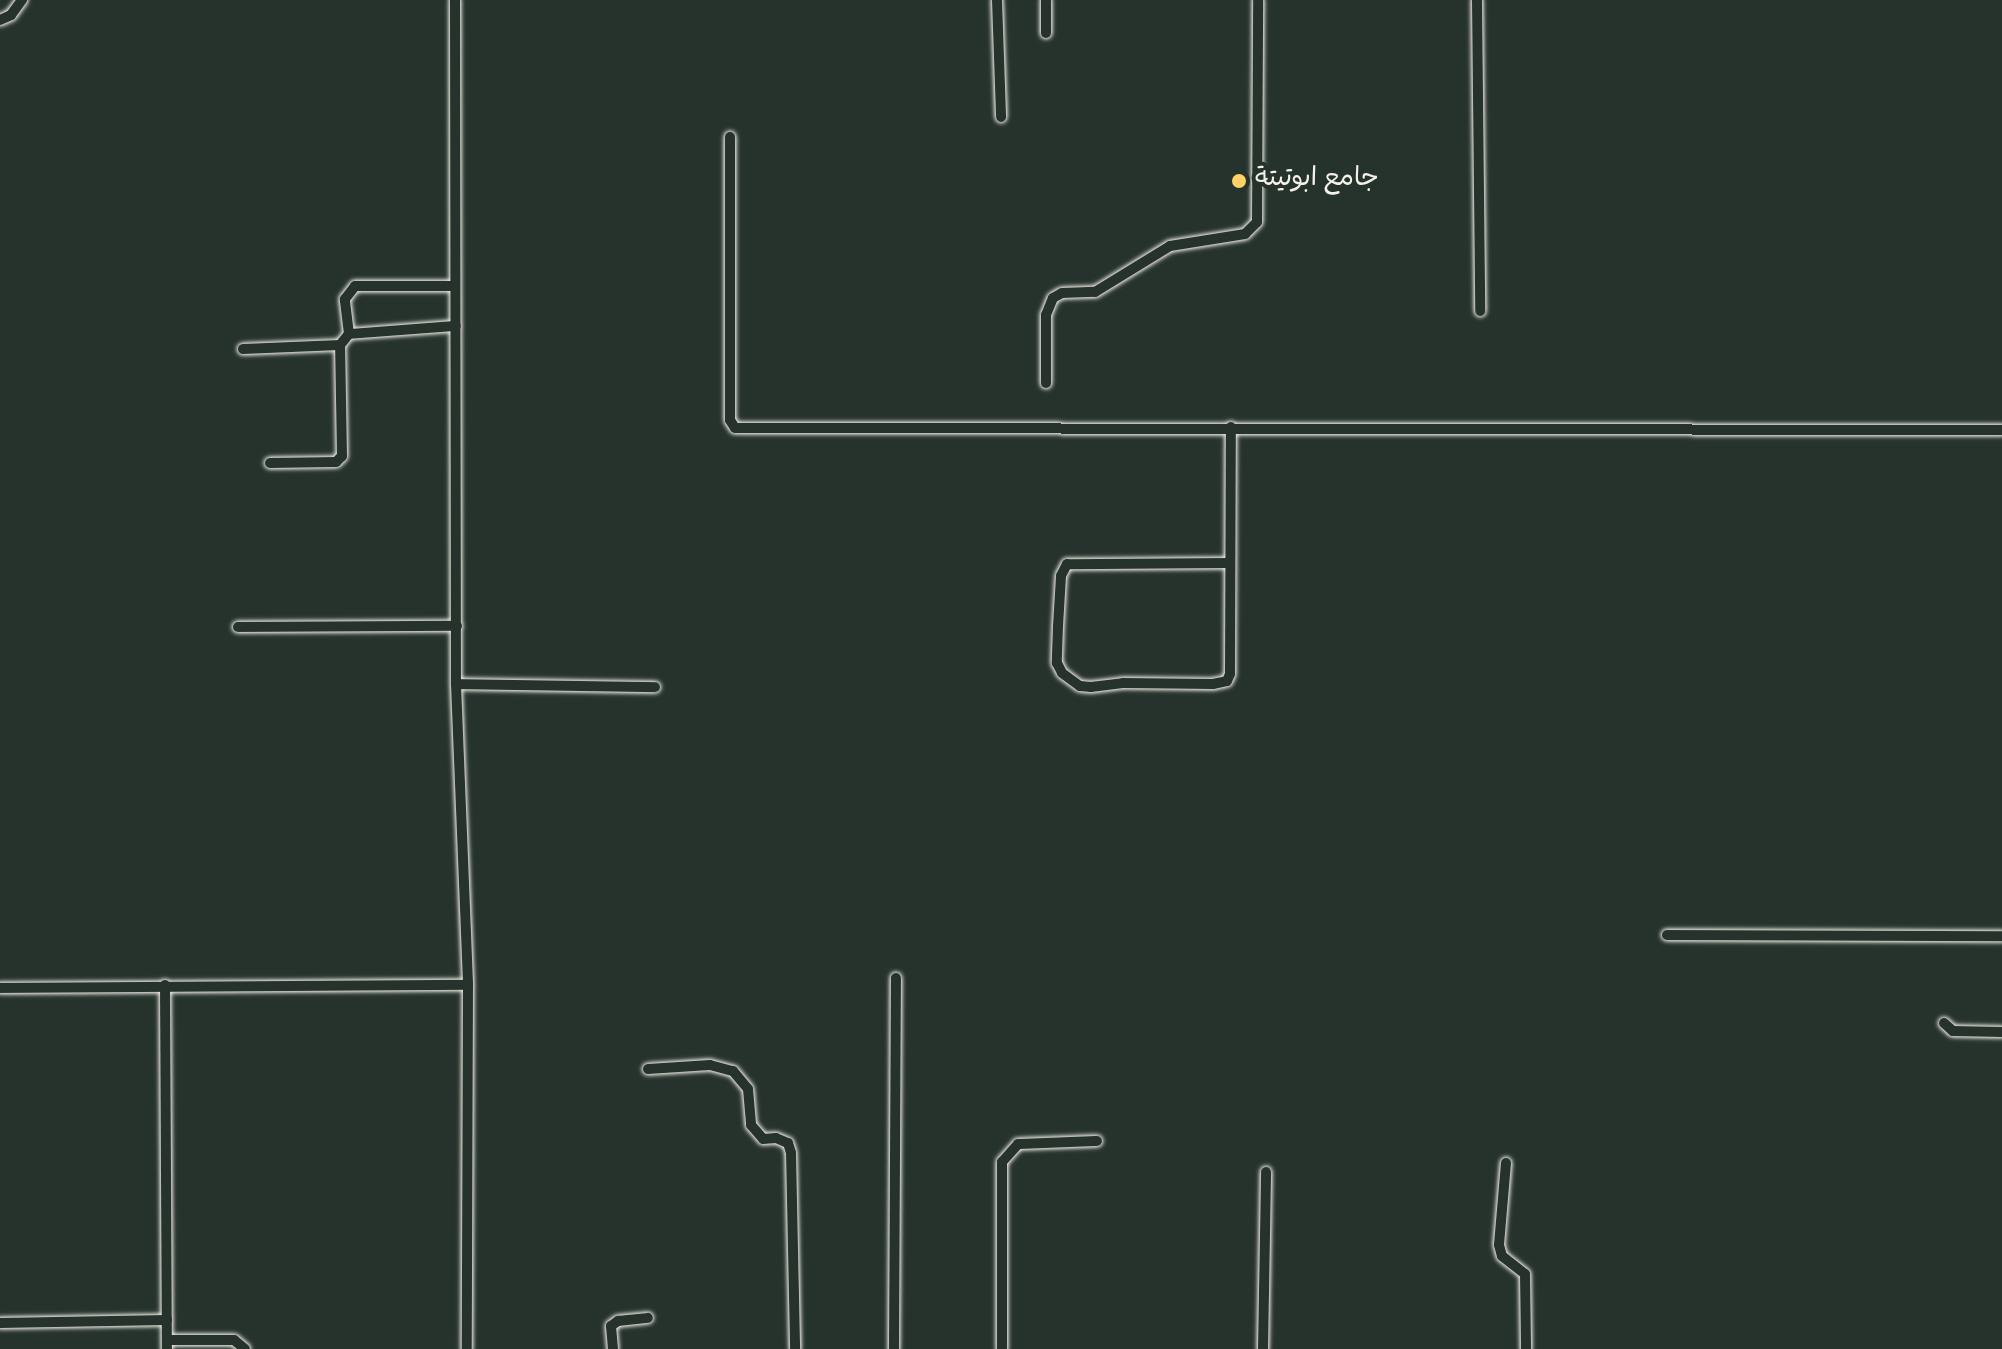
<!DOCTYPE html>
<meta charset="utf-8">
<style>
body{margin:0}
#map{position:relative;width:2002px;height:1349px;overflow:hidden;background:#26332d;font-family:"Gochi Hand","Playpen Sans Arabic",sans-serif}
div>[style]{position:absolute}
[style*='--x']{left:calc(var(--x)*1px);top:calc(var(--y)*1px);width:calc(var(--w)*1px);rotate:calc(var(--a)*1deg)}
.roads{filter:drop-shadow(0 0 2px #f4f1e8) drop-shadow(0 0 2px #f4f1e8)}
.minor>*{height:10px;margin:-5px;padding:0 5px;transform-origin:5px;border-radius:5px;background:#26332d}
.dots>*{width:22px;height:22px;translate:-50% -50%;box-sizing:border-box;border:4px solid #26332d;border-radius:50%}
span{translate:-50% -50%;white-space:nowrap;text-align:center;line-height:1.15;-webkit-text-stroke:8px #26332d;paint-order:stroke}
.poi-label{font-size:26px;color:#f4f1e8}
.left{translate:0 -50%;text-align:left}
</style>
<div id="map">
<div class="roads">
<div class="minor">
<i style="--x:455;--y:0;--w:684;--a:89.92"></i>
<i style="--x:456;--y:684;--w:301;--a:87.7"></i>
<i style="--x:468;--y:985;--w:364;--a:90.2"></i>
<i style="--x:997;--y:0;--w:117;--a:88"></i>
<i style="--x:1046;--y:0;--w:33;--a:90"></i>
<i style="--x:1477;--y:0;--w:311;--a:89.4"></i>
<i style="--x:0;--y:20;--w:12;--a:-24"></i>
<i style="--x:11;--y:15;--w:19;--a:-54"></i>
<i style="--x:730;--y:137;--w:283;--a:90"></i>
<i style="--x:730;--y:420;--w:9;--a:58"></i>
<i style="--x:735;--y:428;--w:1267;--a:0.09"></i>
<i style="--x:349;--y:334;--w:35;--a:-97"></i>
<i style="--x:345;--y:299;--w:16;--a:-52"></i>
<i style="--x:355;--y:286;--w:100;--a:0"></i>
<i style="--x:243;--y:349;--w:97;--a:-2.4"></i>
<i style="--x:1046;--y:383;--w:68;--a:-90"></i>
<i style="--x:1046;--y:315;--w:18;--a:-68"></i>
<i style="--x:1053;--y:298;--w:10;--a:-29"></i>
<i style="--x:1062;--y:293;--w:33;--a:-2"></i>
<i style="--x:1095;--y:292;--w:88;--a:-31.5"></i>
<i style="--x:1170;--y:246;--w:76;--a:-9.1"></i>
<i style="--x:1245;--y:234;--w:17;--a:-45"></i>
<i style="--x:1257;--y:222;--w:222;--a:-89.7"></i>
<i style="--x:270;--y:463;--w:66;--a:-0.9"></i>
<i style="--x:336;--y:462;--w:8;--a:-45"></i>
<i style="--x:342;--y:456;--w:111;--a:-91"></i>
<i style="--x:340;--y:345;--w:14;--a:-51"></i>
<i style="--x:349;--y:334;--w:107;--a:-4.3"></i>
<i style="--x:1229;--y:563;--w:162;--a:179.6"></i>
<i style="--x:1067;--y:564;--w:13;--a:117"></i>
<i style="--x:1061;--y:576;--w:50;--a:93.4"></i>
<i style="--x:1058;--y:626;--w:37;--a:92"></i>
<i style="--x:1057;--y:663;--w:11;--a:63"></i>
<i style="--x:1062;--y:673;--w:22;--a:36"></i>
<i style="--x:1080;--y:686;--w:11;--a:5"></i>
<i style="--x:1091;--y:687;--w:32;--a:-7"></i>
<i style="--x:1123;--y:683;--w:90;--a:0.6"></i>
<i style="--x:1213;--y:684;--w:14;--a:-12"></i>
<i style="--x:1227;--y:681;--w:8;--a:-67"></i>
<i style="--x:1230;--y:674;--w:247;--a:-89.8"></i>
<i style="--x:238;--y:627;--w:219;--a:-0.3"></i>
<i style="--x:456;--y:684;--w:199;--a:0.9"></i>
<i style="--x:1667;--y:935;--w:335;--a:0.2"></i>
<i style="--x:165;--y:985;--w:364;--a:89.7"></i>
<i style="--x:0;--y:988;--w:468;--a:-0.4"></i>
<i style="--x:1944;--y:1023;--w:12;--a:42"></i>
<i style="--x:1953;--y:1031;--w:49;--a:1.2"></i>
<i style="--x:648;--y:1069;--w:62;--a:-3.7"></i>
<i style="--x:710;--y:1065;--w:24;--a:15"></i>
<i style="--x:733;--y:1071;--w:23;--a:50"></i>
<i style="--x:748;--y:1089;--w:36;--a:85"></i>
<i style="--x:751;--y:1125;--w:18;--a:49"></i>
<i style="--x:763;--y:1139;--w:13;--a:-4"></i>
<i style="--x:776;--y:1138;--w:13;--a:23"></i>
<i style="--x:788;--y:1143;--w:10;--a:73"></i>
<i style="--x:791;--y:1153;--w:196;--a:88.8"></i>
<i style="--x:1506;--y:1163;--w:82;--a:94.9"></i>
<i style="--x:1499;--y:1245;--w:11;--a:75"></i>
<i style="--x:1502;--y:1256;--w:29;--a:38"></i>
<i style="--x:1525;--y:1274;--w:75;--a:89.2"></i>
<i style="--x:0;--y:1323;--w:167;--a:-1"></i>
<i style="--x:167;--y:1340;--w:67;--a:0"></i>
<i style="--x:234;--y:1340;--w:14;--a:39"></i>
<i style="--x:613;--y:1349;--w:23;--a:-95"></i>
<i style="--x:611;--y:1326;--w:9;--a:-36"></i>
<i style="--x:618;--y:1321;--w:30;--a:-6"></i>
<i style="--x:894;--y:1349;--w:371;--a:-89.7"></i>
<i style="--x:1002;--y:1349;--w:187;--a:-90"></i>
<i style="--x:1002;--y:1162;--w:24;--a:-48"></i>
<i style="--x:1018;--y:1144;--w:79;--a:-2.2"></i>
<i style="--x:1263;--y:1349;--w:177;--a:-89"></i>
</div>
</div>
<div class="dots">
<i style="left:1239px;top:181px;background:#ffd166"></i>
</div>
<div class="poi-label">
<span class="left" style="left:1255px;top:181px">جامع ابوتيتة</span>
</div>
</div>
